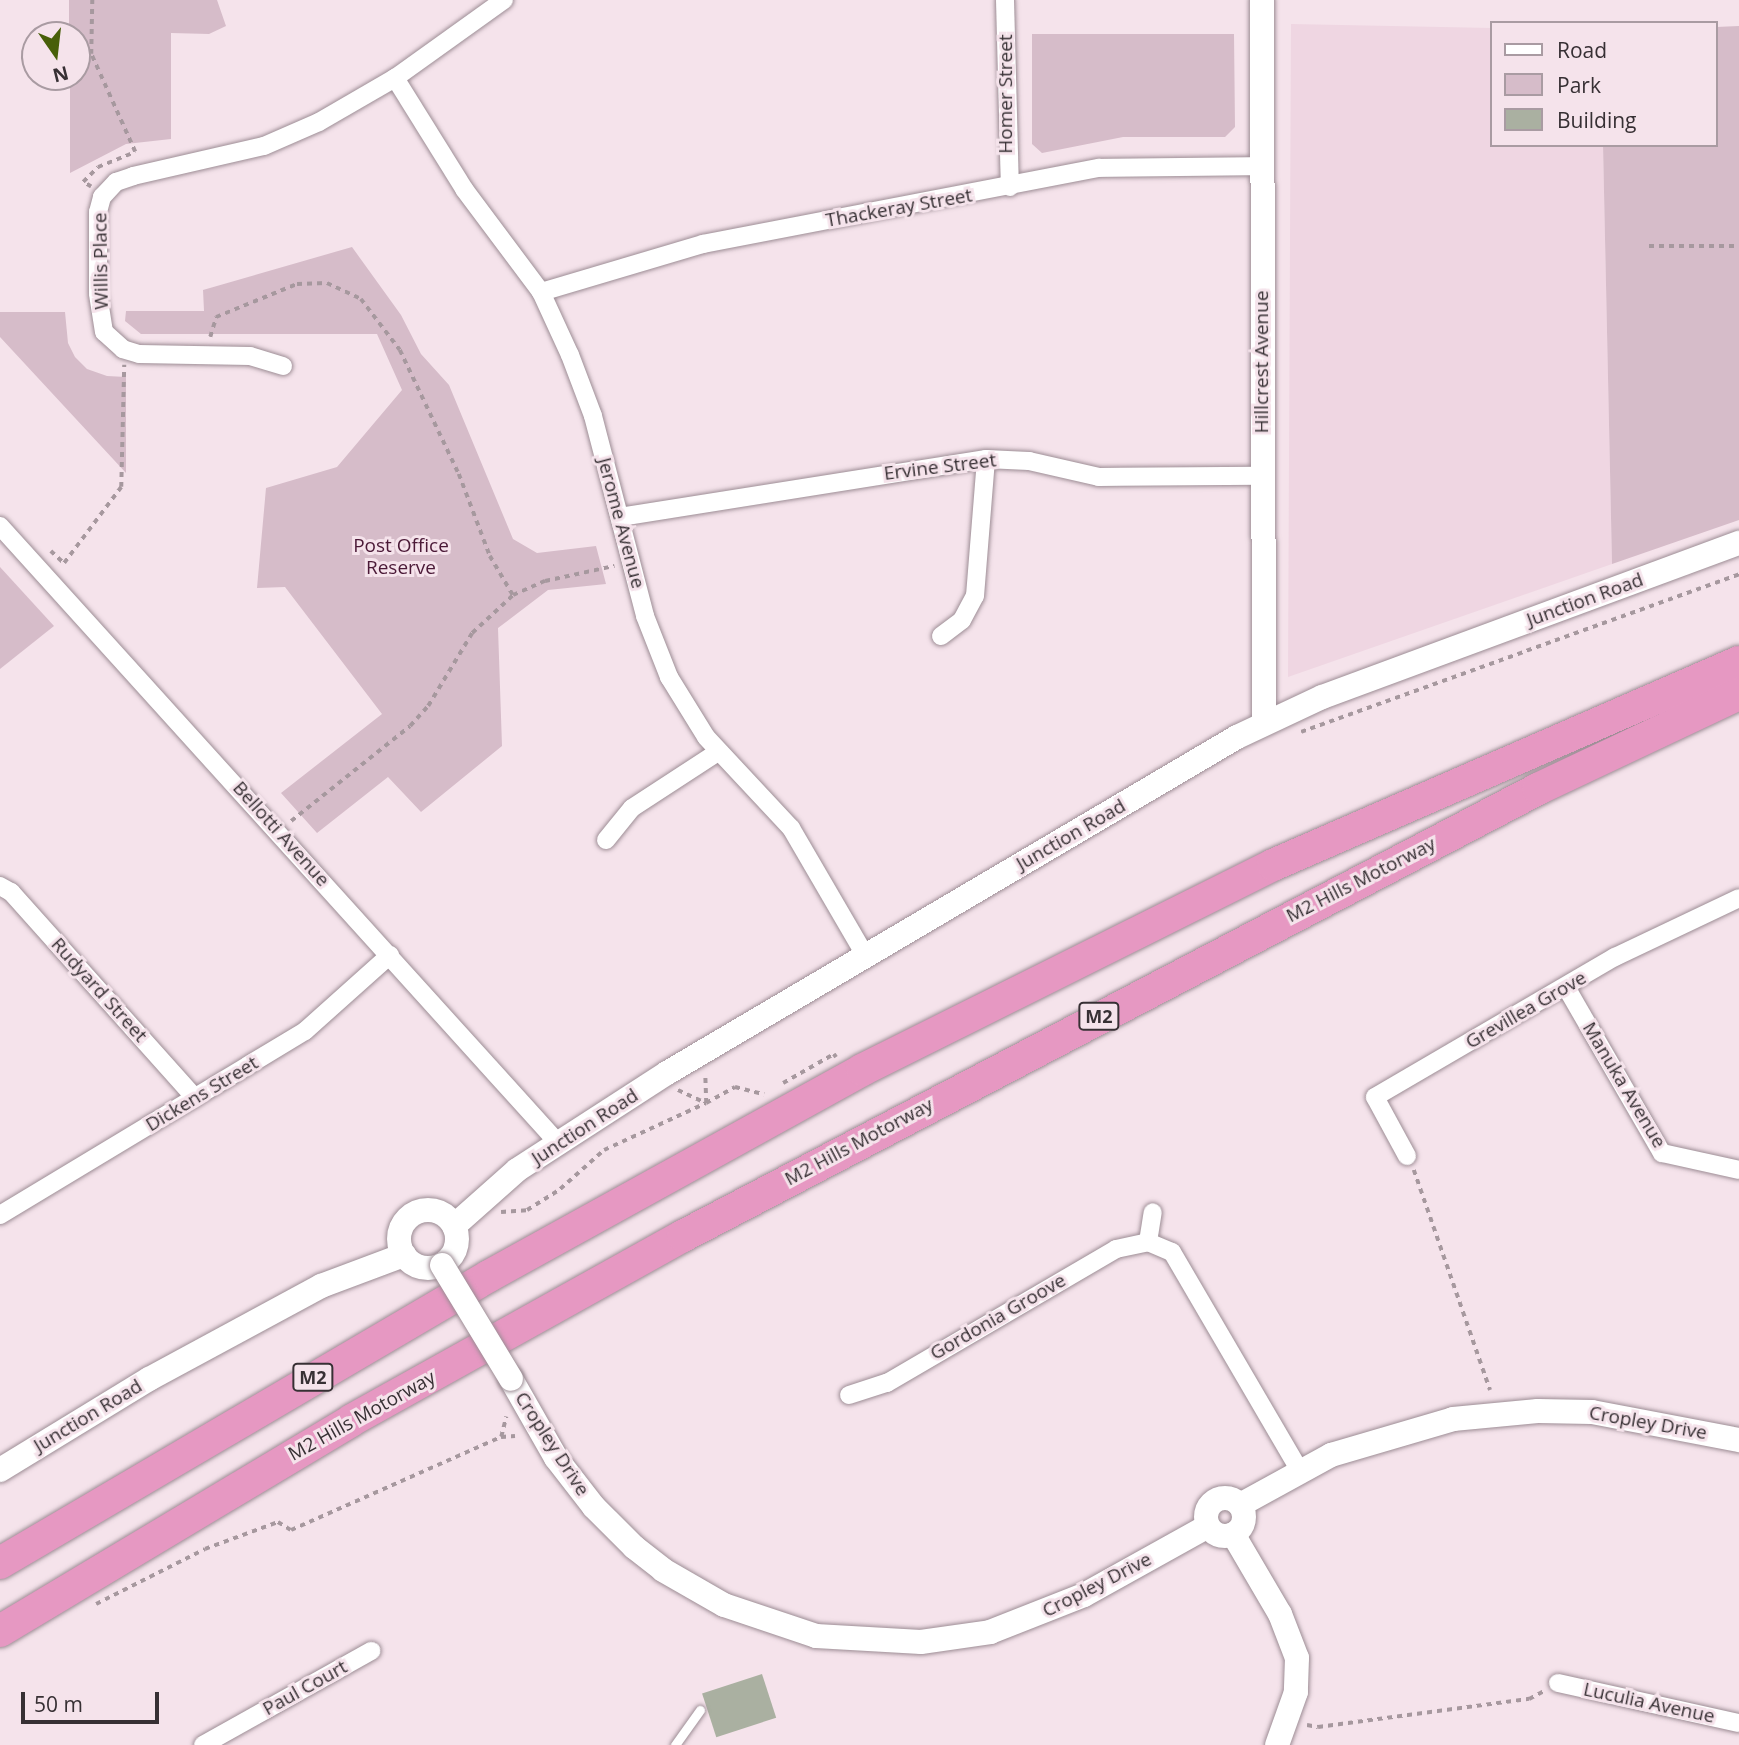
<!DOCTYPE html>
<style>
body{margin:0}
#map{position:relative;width:1739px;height:1745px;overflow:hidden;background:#f5e3eb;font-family:"Open Sans",sans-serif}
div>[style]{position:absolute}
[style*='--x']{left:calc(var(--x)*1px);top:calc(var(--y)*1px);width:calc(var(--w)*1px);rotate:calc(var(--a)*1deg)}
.built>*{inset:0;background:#efd6e2}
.green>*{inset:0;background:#d6bcc9}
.building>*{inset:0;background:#aab0a1;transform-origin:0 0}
.path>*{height:3.5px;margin-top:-1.75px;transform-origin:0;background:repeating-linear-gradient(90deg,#a6989e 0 5px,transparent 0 10px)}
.roads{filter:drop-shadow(0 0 2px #9d8d95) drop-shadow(0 0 2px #9d8d95)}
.lane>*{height:9px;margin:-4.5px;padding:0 4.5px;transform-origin:4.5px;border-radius:4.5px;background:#fff}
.street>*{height:18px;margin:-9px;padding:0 9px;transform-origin:9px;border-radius:9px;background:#fff}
.secondary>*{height:24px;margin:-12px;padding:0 12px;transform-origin:12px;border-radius:12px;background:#fff}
.secondary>.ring{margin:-12px;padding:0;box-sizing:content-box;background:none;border:24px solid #fff;border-radius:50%}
.highway>*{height:32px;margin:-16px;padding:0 16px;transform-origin:16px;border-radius:16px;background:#e698c2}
.bridges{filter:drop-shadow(0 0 2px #9d8d95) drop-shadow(0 0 2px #9d8d95)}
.secondary-bridge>*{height:24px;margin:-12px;padding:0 12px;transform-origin:12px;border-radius:12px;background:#fff}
span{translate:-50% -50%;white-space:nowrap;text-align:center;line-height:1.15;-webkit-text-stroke:6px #f5e3eb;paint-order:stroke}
.shield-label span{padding:2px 5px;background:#f5e3eb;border:2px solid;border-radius:5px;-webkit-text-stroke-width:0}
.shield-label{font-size:18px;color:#373034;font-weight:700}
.street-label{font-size:19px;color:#373034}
.park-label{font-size:19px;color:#4b1937}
.legend{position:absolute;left:1490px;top:21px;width:228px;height:126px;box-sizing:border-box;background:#f5e3eb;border:2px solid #a99ba2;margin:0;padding:9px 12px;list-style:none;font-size:21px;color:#373034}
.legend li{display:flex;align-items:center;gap:14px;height:35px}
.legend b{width:35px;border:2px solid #a99ba2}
.north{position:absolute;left:21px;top:21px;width:70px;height:70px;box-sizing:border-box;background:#f5e3eb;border:2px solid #a99ba2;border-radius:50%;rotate:166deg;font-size:19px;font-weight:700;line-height:28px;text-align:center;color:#373034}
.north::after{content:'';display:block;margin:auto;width:24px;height:32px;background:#485f09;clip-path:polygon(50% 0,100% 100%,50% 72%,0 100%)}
.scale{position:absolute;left:21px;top:1692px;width:138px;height:32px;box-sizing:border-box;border:4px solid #373034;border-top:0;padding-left:9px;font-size:21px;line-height:24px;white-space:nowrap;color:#373034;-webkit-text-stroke:5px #f5e3eb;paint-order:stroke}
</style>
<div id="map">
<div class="built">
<i style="clip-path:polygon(1291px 24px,1492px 28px,1492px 145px,1603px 145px,1612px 564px,1288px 677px)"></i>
</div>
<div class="green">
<i style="clip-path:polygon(69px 0,217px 0,226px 26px,209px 34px,171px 33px,171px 139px,126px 144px,70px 173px,70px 77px,77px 77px,77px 35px,69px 35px)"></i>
<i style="clip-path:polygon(1739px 26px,1739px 520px,1612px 564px,1603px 145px,1716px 145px,1716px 27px)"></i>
<i style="clip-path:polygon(1032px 34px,1234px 34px,1235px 127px,1225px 137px,1123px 137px,1042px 153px,1032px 144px)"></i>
<i style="clip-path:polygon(352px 247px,401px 315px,421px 354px,449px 385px,513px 539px,537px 553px,596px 546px,606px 584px,548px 590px,498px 628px,502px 746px,421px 812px,388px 777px,317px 833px,281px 793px,382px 714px,285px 587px,257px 588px,266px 488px,337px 467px,402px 390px,377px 334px,141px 334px,125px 321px,126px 311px,204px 311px,203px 290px)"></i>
<i style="clip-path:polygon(0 312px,65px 312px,68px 343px,75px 357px,87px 369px,107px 376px,126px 377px,126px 473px,0 337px)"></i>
<i style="clip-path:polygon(0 567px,54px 626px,0 669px)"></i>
</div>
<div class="building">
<i style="left:762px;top:1674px;width:46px;height:63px;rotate:72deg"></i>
</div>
<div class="path">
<i style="--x:91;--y:187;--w:9;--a:-148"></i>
<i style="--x:83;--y:182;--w:21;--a:-45"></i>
<i style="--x:98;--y:167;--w:40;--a:-22"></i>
<i style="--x:135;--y:152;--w:107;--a:-114.2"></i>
<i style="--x:91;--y:54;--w:54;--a:-88.9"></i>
<i style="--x:1649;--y:246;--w:90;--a:0"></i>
<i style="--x:210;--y:337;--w:21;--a:-73"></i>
<i style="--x:216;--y:317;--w:87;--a:-22.2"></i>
<i style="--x:297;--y:284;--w:30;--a:-2"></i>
<i style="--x:327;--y:283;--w:38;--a:25"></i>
<i style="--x:361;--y:299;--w:64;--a:52.6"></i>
<i style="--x:400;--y:350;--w:137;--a:64.6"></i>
<i style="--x:459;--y:474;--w:88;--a:69.3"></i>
<i style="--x:490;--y:556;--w:45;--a:59.5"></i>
<i style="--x:51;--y:551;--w:18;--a:43"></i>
<i style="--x:64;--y:563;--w:95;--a:-53.1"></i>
<i style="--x:121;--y:487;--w:122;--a:-88.6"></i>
<i style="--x:1301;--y:732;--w:466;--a:-19.8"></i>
<i style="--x:291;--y:821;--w:152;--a:-38.6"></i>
<i style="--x:410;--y:726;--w:27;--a:-48"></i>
<i style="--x:428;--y:706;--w:85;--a:-58.9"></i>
<i style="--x:472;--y:633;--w:56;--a:-42.8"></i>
<i style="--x:513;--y:595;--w:35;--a:-24"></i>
<i style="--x:545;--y:581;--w:71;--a:-12.3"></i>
<i style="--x:783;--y:1083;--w:59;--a:-29.6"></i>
<i style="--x:834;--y:1054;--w:4;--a:56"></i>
<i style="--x:678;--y:1090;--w:31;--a:25"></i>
<i style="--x:706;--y:1103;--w:33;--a:-29"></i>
<i style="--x:735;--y:1087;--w:30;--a:14"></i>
<i style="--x:1414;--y:1170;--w:233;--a:70.9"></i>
<i style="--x:501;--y:1212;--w:26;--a:-4"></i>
<i style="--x:527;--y:1210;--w:39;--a:-32"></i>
<i style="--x:560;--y:1189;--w:59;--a:-41.6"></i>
<i style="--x:604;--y:1150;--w:112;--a:-24.7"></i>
<i style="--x:706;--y:1103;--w:28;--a:-92"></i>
<i style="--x:501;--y:1437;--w:21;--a:-76"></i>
<i style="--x:96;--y:1604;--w:122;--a:-26.8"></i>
<i style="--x:205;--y:1549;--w:78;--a:-20.3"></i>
<i style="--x:278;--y:1522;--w:15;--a:32"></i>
<i style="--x:291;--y:1530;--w:230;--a:-23.9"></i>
<i style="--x:501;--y:1437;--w:14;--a:-4"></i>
<i style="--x:1307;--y:1725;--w:11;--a:10"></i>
<i style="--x:1318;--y:1727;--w:213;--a:-7.6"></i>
<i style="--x:1529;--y:1699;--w:17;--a:-28"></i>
</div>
<div class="roads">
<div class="lane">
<i style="--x:675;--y:1745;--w:43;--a:-54.5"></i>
</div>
<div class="street">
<i style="--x:1005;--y:0;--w:187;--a:88.5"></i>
<i style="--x:395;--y:78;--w:131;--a:58.1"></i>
<i style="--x:464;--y:189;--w:129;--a:53.2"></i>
<i style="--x:541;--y:292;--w:69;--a:65.3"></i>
<i style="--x:570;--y:355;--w:65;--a:69.3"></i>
<i style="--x:593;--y:416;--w:207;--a:75.4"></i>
<i style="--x:645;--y:616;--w:66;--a:68.5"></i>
<i style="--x:669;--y:677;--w:70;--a:58.3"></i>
<i style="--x:706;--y:737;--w:125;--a:47"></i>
<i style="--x:791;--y:828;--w:147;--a:59.8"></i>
<i style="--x:541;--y:292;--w:169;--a:-16.5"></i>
<i style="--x:703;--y:244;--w:403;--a:-10.9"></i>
<i style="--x:1099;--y:168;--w:163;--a:-0.7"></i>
<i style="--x:283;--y:366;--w:34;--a:-163"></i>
<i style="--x:250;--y:356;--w:111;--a:-179"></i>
<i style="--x:139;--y:354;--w:17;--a:-163"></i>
<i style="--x:123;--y:349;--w:25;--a:-138"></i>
<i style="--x:104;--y:332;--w:39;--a:-99"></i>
<i style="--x:98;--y:293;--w:81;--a:-90"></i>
<i style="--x:98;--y:212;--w:16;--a:-75"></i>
<i style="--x:102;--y:197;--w:21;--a:-47"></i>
<i style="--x:116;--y:182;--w:18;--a:-19"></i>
<i style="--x:133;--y:176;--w:134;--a:-12.9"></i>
<i style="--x:264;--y:146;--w:60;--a:-23.6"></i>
<i style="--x:319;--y:122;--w:88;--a:-30.1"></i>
<i style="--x:395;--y:78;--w:134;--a:-35.6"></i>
<i style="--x:620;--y:517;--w:371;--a:-9"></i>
<i style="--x:986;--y:459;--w:43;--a:2.7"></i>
<i style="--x:1029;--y:461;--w:72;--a:12.9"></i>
<i style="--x:1099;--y:477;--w:162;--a:-0.4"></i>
<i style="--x:0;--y:526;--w:833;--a:47.87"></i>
<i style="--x:941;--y:636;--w:26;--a:-37"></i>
<i style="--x:962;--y:620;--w:27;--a:-62"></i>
<i style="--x:975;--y:596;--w:137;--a:-85.4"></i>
<i style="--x:606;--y:840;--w:41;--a:-50.9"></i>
<i style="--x:632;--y:808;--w:103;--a:-33.1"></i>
<i style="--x:0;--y:886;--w:13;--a:29"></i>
<i style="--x:11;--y:892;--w:276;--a:48.2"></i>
<i style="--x:1566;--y:987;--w:192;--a:60"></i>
<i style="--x:1662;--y:1153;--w:79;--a:12.4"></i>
<i style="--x:1407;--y:1156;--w:67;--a:-118.5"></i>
<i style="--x:1375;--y:1097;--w:278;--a:-30.3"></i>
<i style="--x:1615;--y:957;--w:137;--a:-25.4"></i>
<i style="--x:0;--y:1215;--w:356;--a:-31.1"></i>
<i style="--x:305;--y:1031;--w:114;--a:-41.8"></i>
<i style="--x:1148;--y:1242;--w:30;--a:-81"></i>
<i style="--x:849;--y:1395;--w:40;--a:-18"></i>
<i style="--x:887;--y:1383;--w:265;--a:-30.3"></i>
<i style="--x:1116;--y:1249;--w:33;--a:-12"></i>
<i style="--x:1148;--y:1242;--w:26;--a:23"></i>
<i style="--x:1172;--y:1252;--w:251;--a:59.7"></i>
<i style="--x:1558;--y:1683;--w:185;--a:12.5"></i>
<i style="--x:203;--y:1745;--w:193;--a:-29.2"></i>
</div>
<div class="secondary">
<i style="--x:1262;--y:0;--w:723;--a:89.84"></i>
<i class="ring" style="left:399px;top:1210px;width:34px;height:34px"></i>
<i style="--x:454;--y:1226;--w:84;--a:-41.6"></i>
<i style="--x:517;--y:1170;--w:179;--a:-32.9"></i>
<i style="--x:667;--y:1073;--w:662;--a:-30.52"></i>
<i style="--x:1237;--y:737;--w:94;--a:-25.2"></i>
<i style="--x:1322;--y:697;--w:445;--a:-20.3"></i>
<i style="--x:511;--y:1379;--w:91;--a:60.3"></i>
<i style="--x:556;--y:1458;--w:62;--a:52.2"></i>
<i style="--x:594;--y:1507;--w:57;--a:45"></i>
<i style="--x:634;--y:1547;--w:37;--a:38"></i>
<i style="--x:663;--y:1570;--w:70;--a:29.8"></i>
<i style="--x:724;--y:1605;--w:97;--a:18.6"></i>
<i style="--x:816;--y:1636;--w:105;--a:3.3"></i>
<i style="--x:921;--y:1642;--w:70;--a:-8.2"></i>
<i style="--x:990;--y:1632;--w:101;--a:-21.5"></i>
<i style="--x:1084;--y:1595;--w:142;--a:-29.1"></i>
<i style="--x:0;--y:1470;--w:175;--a:-31.4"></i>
<i style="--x:149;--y:1379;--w:196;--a:-28.4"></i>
<i style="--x:321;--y:1286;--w:89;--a:-20.5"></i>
<i class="ring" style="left:1206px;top:1498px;width:14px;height:14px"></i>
<i style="--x:1240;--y:1505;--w:104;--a:-28.8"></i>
<i style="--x:1331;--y:1455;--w:127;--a:-16.4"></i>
<i style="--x:1453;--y:1419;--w:85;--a:-5.4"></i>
<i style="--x:1538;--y:1411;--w:54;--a:1.1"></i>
<i style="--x:1592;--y:1412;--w:150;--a:10.8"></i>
<i style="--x:1233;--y:1534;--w:93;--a:59.6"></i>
<i style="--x:1280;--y:1614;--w:47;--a:68.9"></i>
<i style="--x:1297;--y:1658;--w:34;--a:92"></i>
<i style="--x:1296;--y:1692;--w:56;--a:109.7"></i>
</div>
<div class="highway">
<i style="--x:0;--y:1563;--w:567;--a:-30.41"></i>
<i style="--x:489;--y:1276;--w:426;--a:-28.9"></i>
<i style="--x:862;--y:1070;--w:459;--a:-26.5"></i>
<i style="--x:1273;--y:865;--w:508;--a:-23.54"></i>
<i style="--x:0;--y:1631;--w:410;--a:-30.9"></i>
<i style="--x:352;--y:1420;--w:379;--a:-29.1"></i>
<i style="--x:683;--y:1236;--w:965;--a:-27.6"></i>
<i style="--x:1538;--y:789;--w:222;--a:-25.3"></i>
</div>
</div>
<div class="bridges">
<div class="secondary-bridge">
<i style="--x:442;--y:1265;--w:133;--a:58.8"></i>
</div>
</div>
<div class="shield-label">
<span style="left:1099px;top:1016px">M2</span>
<span style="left:313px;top:1377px">M2</span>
</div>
<div class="street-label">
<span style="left:1006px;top:94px;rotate:-90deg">Homer Street</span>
<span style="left:899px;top:208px;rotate:-10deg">Thackeray Street</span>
<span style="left:101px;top:261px;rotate:-91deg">Willis Place</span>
<span style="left:1262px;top:362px;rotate:-90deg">Hillcrest Avenue</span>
<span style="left:940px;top:467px;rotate:-7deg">Ervine Street</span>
<span style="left:621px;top:523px;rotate:75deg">Jerome Avenue</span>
<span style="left:1585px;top:600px;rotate:-20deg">Junction Road</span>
<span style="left:281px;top:834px;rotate:48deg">Bellotti Avenue</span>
<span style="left:1071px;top:835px;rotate:-30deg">Junction Road</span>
<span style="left:1361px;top:880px;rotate:-27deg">M2 Hills Motorway</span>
<span style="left:99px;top:990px;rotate:48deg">Rudyard Street</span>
<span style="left:1526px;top:1010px;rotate:-30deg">Grevillea Grove</span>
<span style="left:1624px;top:1085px;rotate:59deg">Manuka Avenue</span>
<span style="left:202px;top:1094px;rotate:-31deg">Dickens Street</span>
<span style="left:585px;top:1127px;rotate:-33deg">Junction Road</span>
<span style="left:859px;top:1142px;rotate:-28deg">M2 Hills Motorway</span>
<span style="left:998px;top:1317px;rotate:-30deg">Gordonia Groove</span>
<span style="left:88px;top:1416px;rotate:-31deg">Junction Road</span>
<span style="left:362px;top:1416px;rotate:-29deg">M2 Hills Motorway</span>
<span style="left:1648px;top:1423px;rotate:10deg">Cropley Drive</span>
<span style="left:552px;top:1444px;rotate:57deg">Cropley Drive</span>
<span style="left:1097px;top:1585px;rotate:-27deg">Cropley Drive</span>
<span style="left:305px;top:1688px;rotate:-29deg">Paul Court</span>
<span style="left:1649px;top:1703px;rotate:12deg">Luculia Avenue</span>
</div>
<div class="park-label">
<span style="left:401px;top:557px">Post Office<br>Reserve</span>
</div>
<ul class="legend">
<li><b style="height:9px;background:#fff"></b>Road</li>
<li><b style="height:19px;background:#d6bcc9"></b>Park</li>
<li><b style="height:19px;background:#aab0a1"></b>Building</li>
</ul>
<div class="north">N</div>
<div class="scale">50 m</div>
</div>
